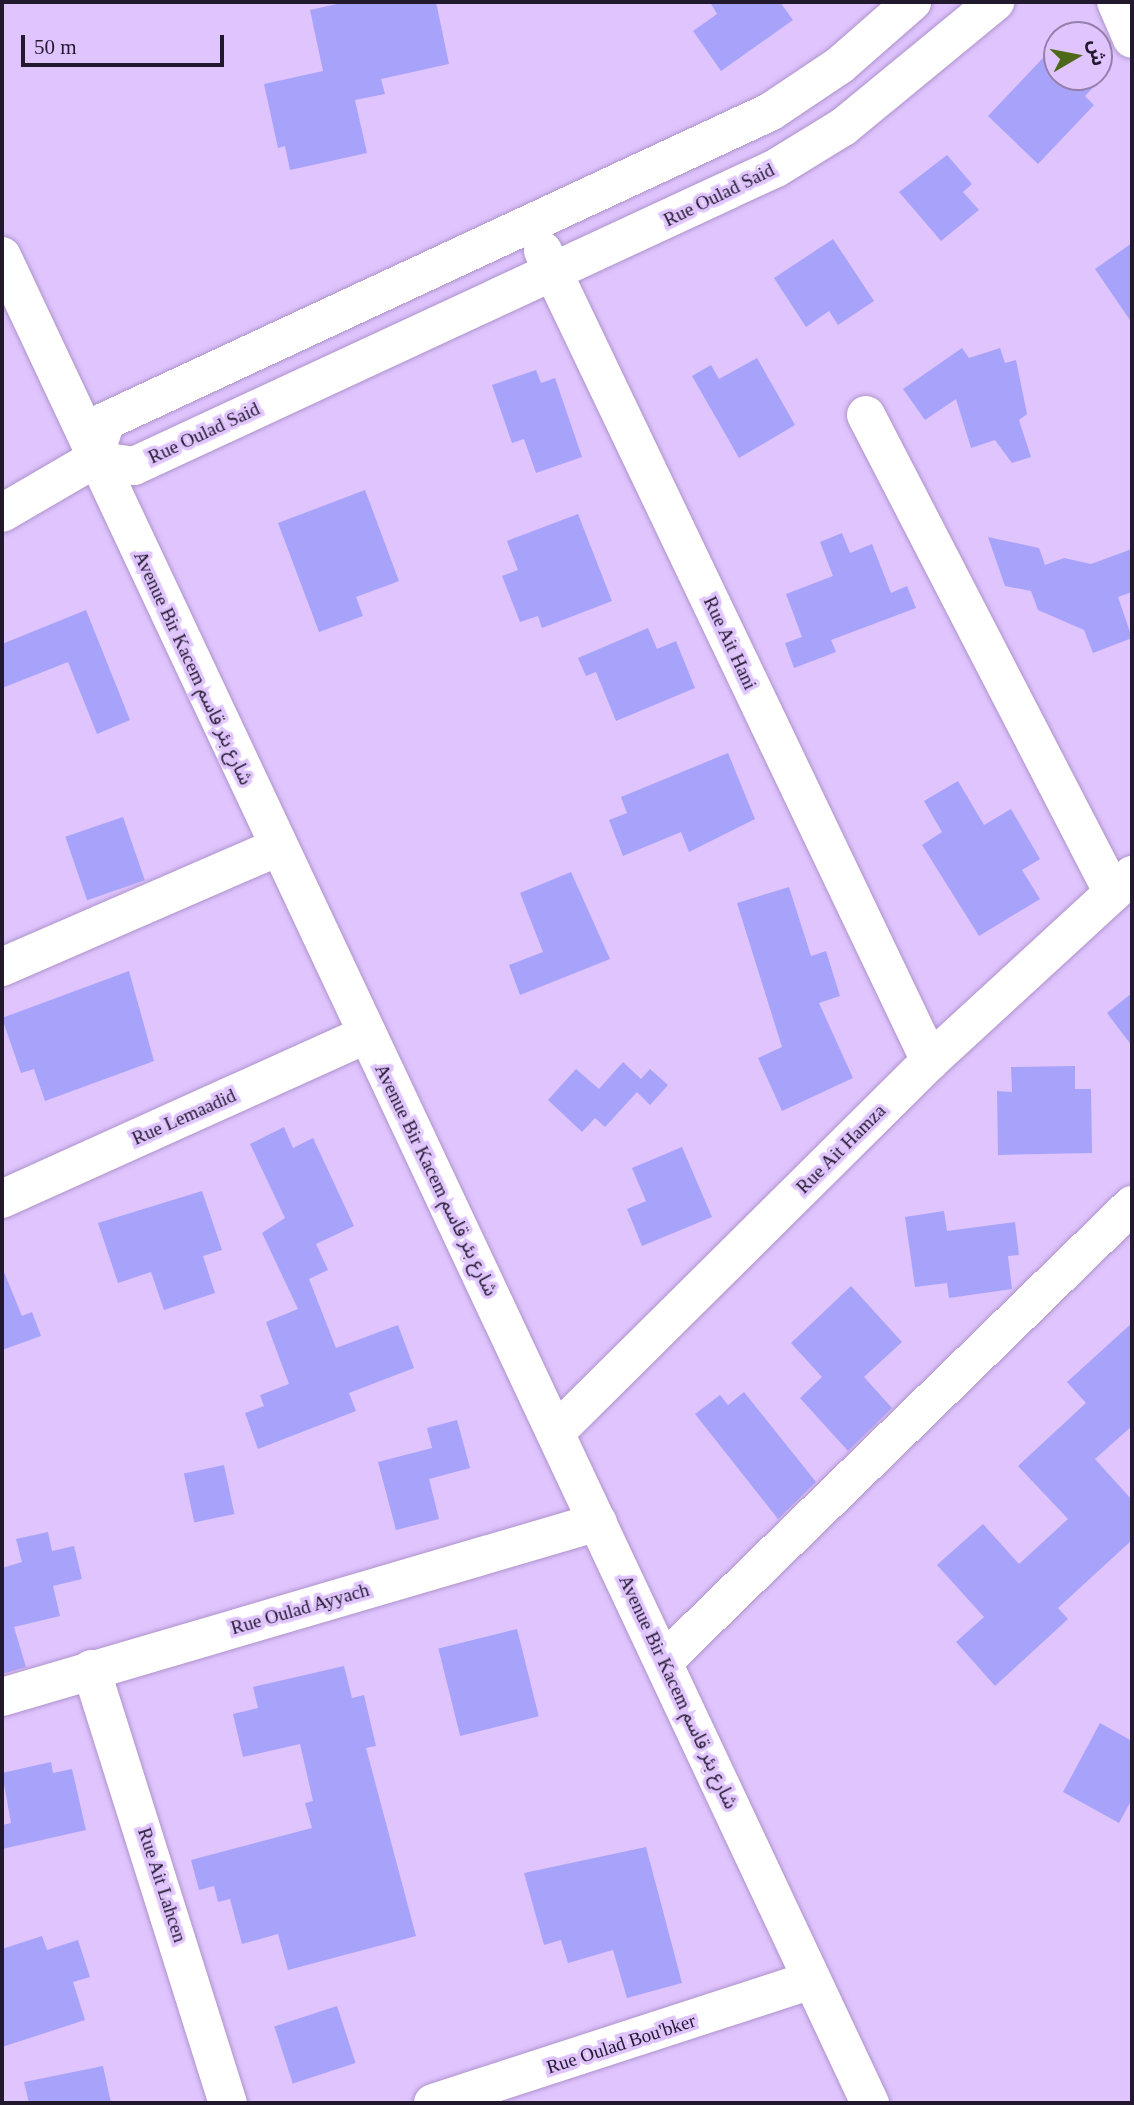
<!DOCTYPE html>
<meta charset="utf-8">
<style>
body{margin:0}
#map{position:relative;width:1134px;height:2105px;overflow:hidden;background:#dfc4fe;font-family:"Times New Roman","Noto Sans Arabic",serif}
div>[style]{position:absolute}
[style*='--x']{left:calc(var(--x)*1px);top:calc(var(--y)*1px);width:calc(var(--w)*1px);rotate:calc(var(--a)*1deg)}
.building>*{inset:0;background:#a8a3fa;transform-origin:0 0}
.roads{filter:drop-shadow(0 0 2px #ae93cb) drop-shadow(0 0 2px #ae93cb)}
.minor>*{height:38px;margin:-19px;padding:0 19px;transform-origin:19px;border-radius:19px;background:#fff}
span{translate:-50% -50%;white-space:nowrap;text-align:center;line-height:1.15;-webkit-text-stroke:7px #dfc4fe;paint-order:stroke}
.street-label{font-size:19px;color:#23192e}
.frame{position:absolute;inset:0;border:4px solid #23192e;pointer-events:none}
.north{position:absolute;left:1043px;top:21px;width:70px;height:70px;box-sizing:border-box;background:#dfc4fe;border:2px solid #9480ab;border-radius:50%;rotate:80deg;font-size:19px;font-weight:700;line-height:28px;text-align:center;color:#23192e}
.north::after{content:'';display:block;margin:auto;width:24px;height:32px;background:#4e6819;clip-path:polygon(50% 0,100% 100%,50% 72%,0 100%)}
.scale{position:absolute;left:21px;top:35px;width:203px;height:32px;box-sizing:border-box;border:4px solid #23192e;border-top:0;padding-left:9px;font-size:21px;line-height:24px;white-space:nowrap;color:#23192e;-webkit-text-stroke:5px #dfc4fe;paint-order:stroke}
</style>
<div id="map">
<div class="building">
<i style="clip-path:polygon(346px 2px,436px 2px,449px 64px,381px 79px,385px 94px,355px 100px,367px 153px,290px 170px,285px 146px,278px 148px,264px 84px,323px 71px,310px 10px)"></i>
<i style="clip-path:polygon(710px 2px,780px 2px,793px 20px,721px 71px,693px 31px,717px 14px)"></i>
<i style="clip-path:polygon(1057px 43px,1057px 77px,1103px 77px,1085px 96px,1094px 105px,1038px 164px,988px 116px)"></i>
<i style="clip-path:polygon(947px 155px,972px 184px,963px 192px,979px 210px,941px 241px,899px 192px)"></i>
<i style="clip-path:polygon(833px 239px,874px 301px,838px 325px,829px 311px,806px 327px,774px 278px)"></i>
<i style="clip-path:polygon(1132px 243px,1132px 323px,1095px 269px)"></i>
<i style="clip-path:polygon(962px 348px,969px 358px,1000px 348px,1005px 363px,1016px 360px,1027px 414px,1019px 420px,1031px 457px,1012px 463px,995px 440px,971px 448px,956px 399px,925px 420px,903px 389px)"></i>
<i style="clip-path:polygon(757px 358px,795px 425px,739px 458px,692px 376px,711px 365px,719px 379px)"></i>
<i style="clip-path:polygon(536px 370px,541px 383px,555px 378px,582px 457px,536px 473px,524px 439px,512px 443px,492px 385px)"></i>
<i style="clip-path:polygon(365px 490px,399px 581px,356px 597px,363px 616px,319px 632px,278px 523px)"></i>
<i style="clip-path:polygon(578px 514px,612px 601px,542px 628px,538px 616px,520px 622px,502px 576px,518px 570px,507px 541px)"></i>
<i style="clip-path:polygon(842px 533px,850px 553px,872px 544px,891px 593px,907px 586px,916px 608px,831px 640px,836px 652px,794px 668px,785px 643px,802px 637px,786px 594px,833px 576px,820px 542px)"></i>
<i style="clip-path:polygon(988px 537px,1039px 548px,1045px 565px,1064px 558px,1091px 564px,1132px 549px,1132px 592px,1118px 597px,1132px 638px,1093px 653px,1084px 630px,1038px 610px,1031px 591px,1005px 586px)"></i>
<i style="clip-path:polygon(86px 610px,130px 720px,97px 734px,68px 662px,2px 688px,2px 644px)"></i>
<i style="clip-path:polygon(648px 628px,657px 649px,676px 641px,695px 688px,616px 721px,596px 672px,586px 676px,578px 658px)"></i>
<i style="clip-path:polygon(728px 753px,755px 819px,689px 852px,681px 832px,623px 856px,609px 820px,627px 813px,621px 797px)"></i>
<i style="clip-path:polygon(958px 781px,984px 825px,1011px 809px,1040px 859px,1022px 870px,1040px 899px,979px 936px,922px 845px,942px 832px,924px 801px)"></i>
<i style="left:123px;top:817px;width:67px;height:61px;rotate:71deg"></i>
<i style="clip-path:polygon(571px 872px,610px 959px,520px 995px,509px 965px,543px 952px,520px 893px)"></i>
<i style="clip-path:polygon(789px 887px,811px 956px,826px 951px,840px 996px,819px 1003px,853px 1078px,782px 1111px,758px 1058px,782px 1047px,737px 903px)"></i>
<i style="clip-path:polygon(129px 971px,154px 1061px,45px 1101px,34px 1069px,21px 1073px,2px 1018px)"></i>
<i style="clip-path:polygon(1132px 993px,1132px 1046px,1107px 1013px)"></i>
<i style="clip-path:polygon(623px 1062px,641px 1079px,650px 1069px,668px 1085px,650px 1105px,637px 1092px,605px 1127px,595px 1118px,582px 1132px,548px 1100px,576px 1069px,599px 1089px)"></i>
<i style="clip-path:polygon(1075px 1066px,1075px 1089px,1091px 1089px,1092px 1153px,998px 1155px,997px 1091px,1012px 1092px,1011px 1067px)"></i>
<i style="clip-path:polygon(284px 1127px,293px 1148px,313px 1138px,354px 1226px,316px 1244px,328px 1270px,309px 1279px,336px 1348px,398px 1325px,414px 1368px,349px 1393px,356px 1411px,258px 1449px,245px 1413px,264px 1406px,260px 1395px,289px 1384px,266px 1322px,298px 1309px,262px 1233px,285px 1218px,250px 1144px)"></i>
<i style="clip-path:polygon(682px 1147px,712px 1217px,642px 1246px,627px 1209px,646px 1201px,632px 1168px)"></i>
<i style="clip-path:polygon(202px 1191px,222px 1250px,203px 1256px,215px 1293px,164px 1310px,151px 1272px,118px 1283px,98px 1223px)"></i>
<i style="clip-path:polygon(944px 1211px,947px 1231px,1015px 1222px,1019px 1255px,1008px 1256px,1012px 1289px,949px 1298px,947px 1283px,915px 1287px,905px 1217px)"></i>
<i style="clip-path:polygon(2px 1267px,22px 1316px,32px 1312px,41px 1336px,2px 1350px)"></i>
<i style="clip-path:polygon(851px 1286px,902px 1342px,864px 1377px,892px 1408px,848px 1451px,800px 1398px,822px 1377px,791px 1343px)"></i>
<i style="clip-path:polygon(1132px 1323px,1132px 1426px,1095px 1459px,1132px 1500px,1132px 1540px,1058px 1608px,1068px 1619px,995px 1686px,956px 1642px,984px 1617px,937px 1565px,983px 1524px,1019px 1564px,1068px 1519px,1018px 1466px,1086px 1403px,1067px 1382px)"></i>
<i style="clip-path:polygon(744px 1392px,816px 1482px,778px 1519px,695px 1414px,720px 1395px,728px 1405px)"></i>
<i style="clip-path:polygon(457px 1420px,470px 1468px,429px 1479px,439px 1519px,396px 1530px,378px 1462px,432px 1448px,427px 1428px)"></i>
<i style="left:224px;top:1465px;width:50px;height:41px;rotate:78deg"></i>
<i style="clip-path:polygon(48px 1532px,52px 1551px,74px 1546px,82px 1579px,53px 1586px,60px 1616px,14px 1627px,26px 1667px,2px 1674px,2px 1568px,22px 1562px,16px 1539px)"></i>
<i style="left:517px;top:1629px;width:90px;height:81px;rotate:76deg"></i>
<i style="clip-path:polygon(344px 1666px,352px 1698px,364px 1695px,376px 1746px,366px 1748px,416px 1936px,288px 1970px,278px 1934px,242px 1944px,230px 1899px,218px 1902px,214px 1886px,199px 1890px,191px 1860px,312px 1828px,305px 1803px,313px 1801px,300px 1744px,243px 1757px,233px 1714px,258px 1708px,253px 1687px)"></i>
<i style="clip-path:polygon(1100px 1723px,1132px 1741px,1132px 1799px,1119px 1823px,1063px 1792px)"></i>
<i style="clip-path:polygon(51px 1762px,53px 1773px,72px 1769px,86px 1830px,2px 1849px,2px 1825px,11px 1823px,2px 1773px)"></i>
<i style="clip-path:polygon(646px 1847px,682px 1983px,627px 1998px,613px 1950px,568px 1963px,561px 1940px,544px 1945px,524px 1873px)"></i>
<i style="clip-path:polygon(42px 1936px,47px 1950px,78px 1940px,90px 1977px,73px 1982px,85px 2020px,2px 2047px,2px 1949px)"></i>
<i style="left:337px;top:2006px;width:60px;height:66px;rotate:72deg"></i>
<i style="clip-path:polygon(103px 2066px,111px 2103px,29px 2103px,24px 2082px)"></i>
</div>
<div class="roads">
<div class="minor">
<i style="--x:1116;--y:2;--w:40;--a:66.6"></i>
<i style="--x:543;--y:251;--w:898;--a:64.46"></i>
<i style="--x:2;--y:256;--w:2041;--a:64.83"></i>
<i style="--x:866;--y:415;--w:538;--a:62.67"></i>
<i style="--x:93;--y:460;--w:41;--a:8.3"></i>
<i style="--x:134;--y:466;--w:708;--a:-24.9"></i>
<i style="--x:776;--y:168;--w:79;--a:-31.5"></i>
<i style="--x:843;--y:127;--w:197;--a:-39.4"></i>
<i style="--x:93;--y:460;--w:41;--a:-71.6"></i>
<i style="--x:106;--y:421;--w:732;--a:-24.96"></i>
<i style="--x:770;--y:112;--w:84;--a:-33.9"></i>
<i style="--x:840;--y:65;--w:96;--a:-41.2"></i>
<i style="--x:2;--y:513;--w:105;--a:-30.2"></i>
<i style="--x:2;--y:967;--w:301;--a:-23.5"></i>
<i style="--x:2;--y:1199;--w:401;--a:-24.3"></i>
<i style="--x:557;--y:1431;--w:525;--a:-44.77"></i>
<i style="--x:930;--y:1061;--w:275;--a:-42.6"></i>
<i style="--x:666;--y:1659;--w:651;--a:-44.25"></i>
<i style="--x:91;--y:1669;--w:455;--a:72.5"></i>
<i style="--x:2;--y:1697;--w:621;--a:-16.36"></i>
<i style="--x:433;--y:2103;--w:395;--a:-18"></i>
</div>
</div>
<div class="street-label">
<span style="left:719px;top:195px;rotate:-26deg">Rue Oulad Said</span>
<span style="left:204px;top:433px;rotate:-25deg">Rue Oulad Said</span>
<span style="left:730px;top:643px;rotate:65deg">Rue Ait Hani</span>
<span style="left:193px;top:668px;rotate:65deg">Avenue Bir Kacem شارع بئر قاسم</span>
<span style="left:184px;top:1117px;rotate:-24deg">Rue Lemaadid</span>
<span style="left:841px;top:1149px;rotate:-45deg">Rue Ait Hamza</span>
<span style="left:436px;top:1180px;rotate:64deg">Avenue Bir Kacem شارع بئر قاسم</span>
<span style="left:300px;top:1609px;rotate:-16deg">Rue Oulad Ayyach</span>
<span style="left:678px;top:1692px;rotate:65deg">Avenue Bir Kacem شارع بئر قاسم</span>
<span style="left:162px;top:1885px;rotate:72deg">Rue Ait Lahcen</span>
<span style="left:621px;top:2044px;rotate:-18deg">Rue Oulad Bou'bker</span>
</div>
<div class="frame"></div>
<div class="north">ش</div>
<div class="scale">50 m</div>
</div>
